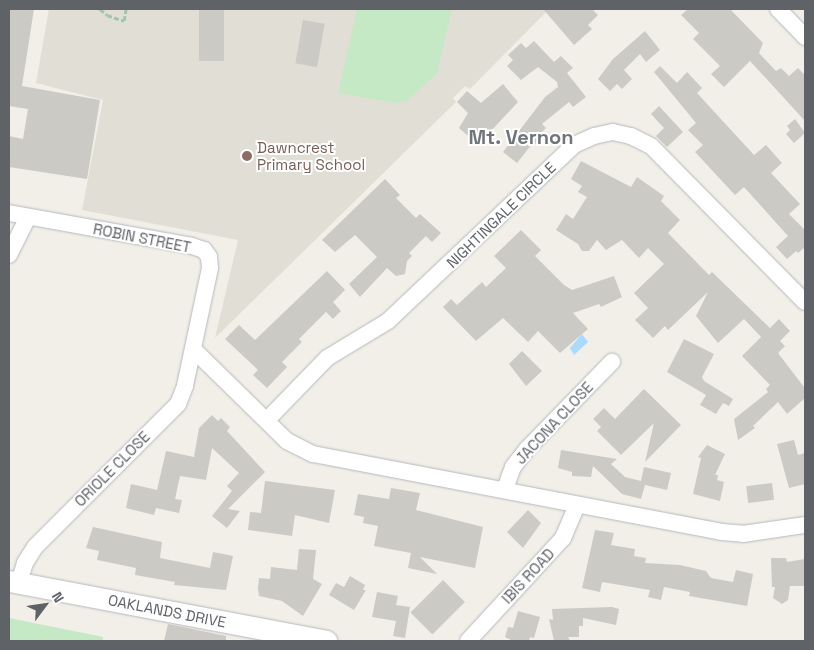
<!DOCTYPE html>
<style>
body{margin:0}
#map{position:relative;width:814px;height:650px;overflow:hidden;background:#f1efe8;font-family:"Space Grotesk",sans-serif}
div>[style]{position:absolute}
[style*='--x']{left:calc(var(--x)*1px);top:calc(var(--y)*1px);width:calc(var(--w)*1px);rotate:calc(var(--a)*1deg)}
.education>*{inset:0;background:#e1ded6}
.green>*{inset:0;background:#c5e8c5}
.water>*{inset:0;background:#aadaff}
.building>*{inset:0;background:#cccac5;transform-origin:0 0}
.path>*{height:2.5px;margin-top:-1.25px;transform-origin:0;background:repeating-linear-gradient(90deg,#9cc7a9 0 5px,transparent 0 7.5px)}
.roads{filter:drop-shadow(0 0 1px #b5b8bc) drop-shadow(0 0 1px #b5b8bc)}
.minor>*{height:16px;margin:-8px;padding:0 8px;transform-origin:8px;border-radius:8px;background:#fff}
.tertiary>*{height:21px;margin:-10.5px;padding:0 10.5px;transform-origin:10.5px;border-radius:10.5px;background:#fff}
.dots>*{width:14px;height:14px;translate:-50% -50%;box-sizing:border-box;border:2px solid #fff;border-radius:50%}
span{translate:-50% -50%;white-space:nowrap;text-align:center;line-height:1.15;-webkit-text-stroke:4px #fff;paint-order:stroke}
.education-label{font-size:15px;color:#785e54}
.left{translate:0 -50%;text-align:left}
.street-label{font-size:15px;color:#5f6368}
.district-label{font-size:20px;color:#70757a;font-weight:700}
.frame{position:absolute;inset:0;border:10px solid #5f6368;pointer-events:none}
.north{position:absolute;left:20px;top:580px;width:50px;height:50px;-webkit-text-stroke:4px #fff;paint-order:stroke;rotate:59deg;font-size:14px;font-weight:700;line-height:20px;text-align:center;color:#5f6368}
.north::after{content:'';display:block;margin:auto;width:18px;height:22px;background:#5f6368;clip-path:polygon(50% 0,100% 100%,50% 72%,0 100%)}
</style>
<div id="map">
<div class="education">
<i style="clip-path:polygon(49px 9px,549px 9px,470px 89px,465px 86px,453px 98px,456px 102px,215px 338px,238px 240px,82px 210px,103px 100px,36px 83px)"></i>
</div>
<div class="green">
<i style="clip-path:polygon(357px 9px,452px 9px,437px 73px,407px 101px,395px 103px,338px 93px)"></i>
<i style="clip-path:polygon(9px 618px,103px 637px,103px 641px,9px 641px)"></i>
</div>
<div class="water">
<i style="clip-path:polygon(582px 334px,588px 342px,574px 355px,570px 348px)"></i>
</div>
<div class="building">
<i style="clip-path:polygon(9px 9px,34px 9px,22px 86px,100px 100px,87px 179px,9px 167px,9px 136px,23px 139px,28px 109px,9px 106px)"></i>
<i style="left:199px;top:9px;width:25px;height:52px"></i>
<i style="clip-path:polygon(543px 9px,592px 9px,598px 15px,588px 25px,592px 29px,574px 45px)"></i>
<i style="clip-path:polygon(688px 9px,730px 9px,763px 43px,759px 53px,776px 71px,781px 68px,789px 76px,798px 68px,805px 75px,805px 121px,750px 61px,724px 87px,711px 74px,720px 66px,693px 39px,699px 33px,681px 15px)"></i>
<i style="left:303px;top:20px;width:22px;height:44px;rotate:10deg"></i>
<i style="clip-path:polygon(645px 31px,660px 50px,646px 62px,640px 54px,624px 70px,632px 79px,622px 89px,617px 84px,610px 91px,598px 79px,613px 59px)"></i>
<i style="clip-path:polygon(534px 41px,554px 62px,561px 56px,573px 68px,567px 73px,586px 97px,573px 107px,569px 102px,542px 124px,546px 128px,541px 133px,540px 143px,532px 144px,517px 163px,503px 152px,545px 97px,558px 87px,557px 82px,538px 67px,521px 80px,507px 66px,513px 60px,508px 55px,521px 43px,526px 48px)"></i>
<i style="clip-path:polygon(660px 66px,677px 83px,687px 72px,702px 88px,697px 93px,754px 155px,766px 145px,782px 163px,771px 173px,800px 204px,789px 214px,805px 230px,805px 247px,798px 253px,796px 251px,787px 259px,776px 247px,788px 236px,744px 187px,735px 195px,695px 152px,703px 145px,688px 130px,696px 123px,654px 72px)"></i>
<i style="clip-path:polygon(503px 84px,518px 102px,478px 145px,459px 128px,468px 113px,457px 102px,467px 91px,481px 103px)"></i>
<i style="clip-path:polygon(659px 106px,683px 132px,667px 147px,656px 136px,664px 128px,651px 114px)"></i>
<i style="clip-path:polygon(795px 119px,805px 133px,794px 143px,786px 134px,790px 130px,787px 126px)"></i>
<i style="clip-path:polygon(581px 161px,631px 187px,637px 177px,664px 196px,661px 201px,680px 220px,668px 233px,709px 275px,712px 272px,770px 328px,779px 319px,790px 331px,780px 341px,785px 346px,778px 353px,804px 387px,805px 398px,787px 414px,778px 402px,753px 426px,755px 428px,738px 440px,734px 419px,768px 392px,766px 389px,770px 385px,742px 356px,761px 337px,744px 319px,718px 343px,696px 316px,708px 292px,668px 330px,665px 326px,653px 338px,635px 320px,648px 308px,634px 293px,664px 264px,648px 248px,639px 258px,622px 240px,606px 250px,597px 240px,589px 251px,582px 251px,578px 244px,556px 230px,566px 214px,573px 219px,587px 197px,578px 192px,582px 186px,571px 179px)"></i>
<i style="clip-path:polygon(385px 179px,400px 195px,396px 198px,416px 218px,420px 214px,441px 233px,432px 242px,426px 236px,409px 253px,412px 256px,407px 261px,405px 274px,396px 276px,387px 268px,360px 297px,349px 284px,377px 257px,355px 235px,335px 252px,322px 240px)"></i>
<i style="clip-path:polygon(521px 230px,541px 250px,535px 256px,564px 285px,572px 290px,614px 276px,622px 297px,601px 307px,599px 304px,573px 313px,588px 329px,560px 353px,538px 331px,528px 342px,503px 318px,476px 341px,443px 307px,451px 299px,457px 305px,482px 282px,486px 287px,506px 268px,494px 256px)"></i>
<i style="clip-path:polygon(327px 271px,345px 290px,333px 302px,341px 311px,333px 319px,326px 312px,299px 339px,302px 342px,282px 362px,287px 367px,267px 388px,253px 375px,258px 370px,225px 339px,239px 325px,255px 340px)"></i>
<i style="clip-path:polygon(684px 339px,714px 354px,702px 377px,704px 381px,733px 399px,729px 406px,723px 403px,716px 414px,700px 405px,706px 395px,667px 372px)"></i>
<i style="clip-path:polygon(522px 351px,542px 371px,526px 386px,509px 364px)"></i>
<i style="clip-path:polygon(644px 389px,681px 425px,645px 462px,654px 423px,621px 455px,597px 431px,601px 427px,593px 419px,604px 408px,615px 419px)"></i>
<i style="clip-path:polygon(212px 415px,218px 421px,221px 418px,230px 427px,227px 431px,265px 472px,228px 509px,240px 511px,227px 528px,212px 516px,232px 491px,227px 486px,239px 473px,212px 448px,206px 480px,180px 476px,175px 499px,182px 500px,179px 513px,156px 508px,154px 515px,126px 508px,131px 484px,157px 490px,166px 451px,194px 457px,199px 428px)"></i>
<i style="clip-path:polygon(794px 440px,798px 455px,805px 453px,805px 484px,789px 488px,777px 444px)"></i>
<i style="clip-path:polygon(707px 445px,725px 454px,715px 475px,718px 475px,717px 480px,724px 482px,720px 501px,693px 494px,701px 458px,698px 457px)"></i>
<i style="clip-path:polygon(561px 450px,617px 459px,611px 464px,625px 477px,641px 481px,644px 467px,671px 473px,667px 490px,645px 485px,641px 499px,622px 494px,593px 466px,591px 477px,572px 476px,572px 472px,558px 468px)"></i>
<i style="clip-path:polygon(265px 481px,335px 490px,329px 523px,295px 515px,292px 536px,248px 530px,250px 512px,261px 513px)"></i>
<i style="left:772px;top:483px;width:17px;height:26px;rotate:83deg"></i>
<i style="clip-path:polygon(391px 488px,420px 493px,416px 510px,483px 527px,475px 568px,420px 557px,437px 574px,408px 568px,411px 553px,374px 546px,378px 526px,363px 523px,364px 517px,354px 515px,358px 494px,389px 499px)"></i>
<i style="clip-path:polygon(528px 510px,541px 523px,523px 548px,507px 532px)"></i>
<i style="clip-path:polygon(93px 527px,162px 542px,160px 558px,210px 568px,213px 552px,233px 556px,226px 590px,174px 585px,175px 582px,135px 575px,136px 568px,97px 560px,99px 551px,86px 548px)"></i>
<i style="clip-path:polygon(595px 530px,614px 533px,611px 545px,635px 549px,634px 556px,646px 558px,645px 563px,680px 565px,706px 571px,711px 578px,733px 582px,736px 570px,753px 574px,747px 606px,689px 596px,690px 592px,664px 587px,661px 600px,648px 597px,650px 590px,602px 582px,600px 592px,582px 588px)"></i>
<i style="clip-path:polygon(299px 549px,316px 550px,313px 579px,322px 584px,303px 616px,282px 601px,259px 596px,258px 589px,259px 578px,270px 579px,271px 567px,297px 570px)"></i>
<i style="clip-path:polygon(771px 558px,786px 558px,787px 562px,805px 559px,805px 586px,790px 586px,788px 600px,782px 604px,773px 598px,775px 587px,772px 587px)"></i>
<i style="clip-path:polygon(350px 576px,365px 585px,363px 590px,366px 590px,354px 610px,329px 595px,336px 583px,344px 587px)"></i>
<i style="left:443px;top:580px;width:31px;height:46px;rotate:45deg"></i>
<i style="clip-path:polygon(377px 592px,398px 596px,396px 605px,410px 607px,405px 638px,393px 636px,396px 621px,372px 617px)"></i>
<i style="clip-path:polygon(612px 607px,619px 609px,616px 625px,583px 618px,583px 626px,579px 626px,579px 637px,568px 637px,570px 641px,554px 641px,549px 619px,553px 620px,552px 609px)"></i>
<i style="clip-path:polygon(518px 611px,540px 617px,534px 638px,530px 637px,529px 641px,513px 641px,505px 637px,508px 627px,513px 628px)"></i>
<i style="clip-path:polygon(168px 624px,226px 636px,226px 641px,164px 641px)"></i>
</div>
<div class="path">
<i style="--x:100;--y:9;--w:9;--a:41"></i>
<i style="--x:107;--y:15;--w:18;--a:19"></i>
<i style="--x:124;--y:21;--w:12;--a:-81"></i>
</div>
<div class="roads">
<div class="minor">
<i style="--x:778;--y:9;--w:39;--a:46"></i>
<i style="--x:9;--y:213;--w:186;--a:10.2"></i>
<i style="--x:192;--y:246;--w:13;--a:18"></i>
<i style="--x:204;--y:250;--w:9;--a:54"></i>
<i style="--x:209;--y:257;--w:11;--a:85"></i>
<i style="--x:210;--y:268;--w:121;--a:102"></i>
<i style="--x:185;--y:386;--w:19;--a:111"></i>
<i style="--x:178;--y:404;--w:202;--a:135"></i>
<i style="--x:35;--y:547;--w:19;--a:122"></i>
<i style="--x:25;--y:563;--w:21;--a:107"></i>
<i style="--x:9;--y:255;--w:42;--a:-63.4"></i>
<i style="--x:193;--y:349;--w:132;--a:44.4"></i>
<i style="--x:287;--y:441;--w:29;--a:27"></i>
<i style="--x:313;--y:454;--w:416;--a:10.8"></i>
<i style="--x:722;--y:532;--w:21;--a:5"></i>
<i style="--x:743;--y:534;--w:63;--a:-8.3"></i>
<i style="--x:267;--y:420;--w:86;--a:-45.9"></i>
<i style="--x:327;--y:358;--w:71;--a:-31.2"></i>
<i style="--x:388;--y:321;--w:256;--a:-43.4"></i>
<i style="--x:574;--y:145;--w:22;--a:-24"></i>
<i style="--x:594;--y:136;--w:19;--a:-12"></i>
<i style="--x:613;--y:132;--w:18;--a:13"></i>
<i style="--x:631;--y:136;--w:22;--a:27"></i>
<i style="--x:651;--y:146;--w:219;--a:45.4"></i>
<i style="--x:505;--y:489;--w:23;--a:-70"></i>
<i style="--x:513;--y:467;--w:23;--a:-52"></i>
<i style="--x:527;--y:449;--w:122;--a:-45.7"></i>
<i style="--x:468;--y:641;--w:140;--a:-47.3"></i>
<i style="--x:563;--y:538;--w:36;--a:-67"></i>
</div>
<div class="tertiary">
<i style="--x:9;--y:581;--w:323;--a:10.7"></i>
</div>
</div>
<div class="dots">
<i style="left:247px;top:156px;background:#8d6e63"></i>
</div>
<div class="education-label">
<span class="left" style="left:257px;top:156px">Dawncrest<br>Primary School</span>
</div>
<div class="street-label">
<span style="left:501px;top:215px;rotate:-44deg">NIGHTINGALE CIRCLE</span>
<span style="left:142px;top:238px;rotate:11deg">ROBIN STREET</span>
<span style="left:554px;top:423px;rotate:-47deg">JACONA CLOSE</span>
<span style="left:112px;top:469px;rotate:-45deg">ORIOLE CLOSE</span>
<span style="left:528px;top:576px;rotate:-47deg">IBIS ROAD</span>
<span style="left:167px;top:611px;rotate:11deg">OAKLANDS DRIVE</span>
</div>
<div class="district-label">
<span style="left:521px;top:137px">Mt. Vernon</span>
</div>
<div class="frame"></div>
<div class="north">N</div>
</div>
